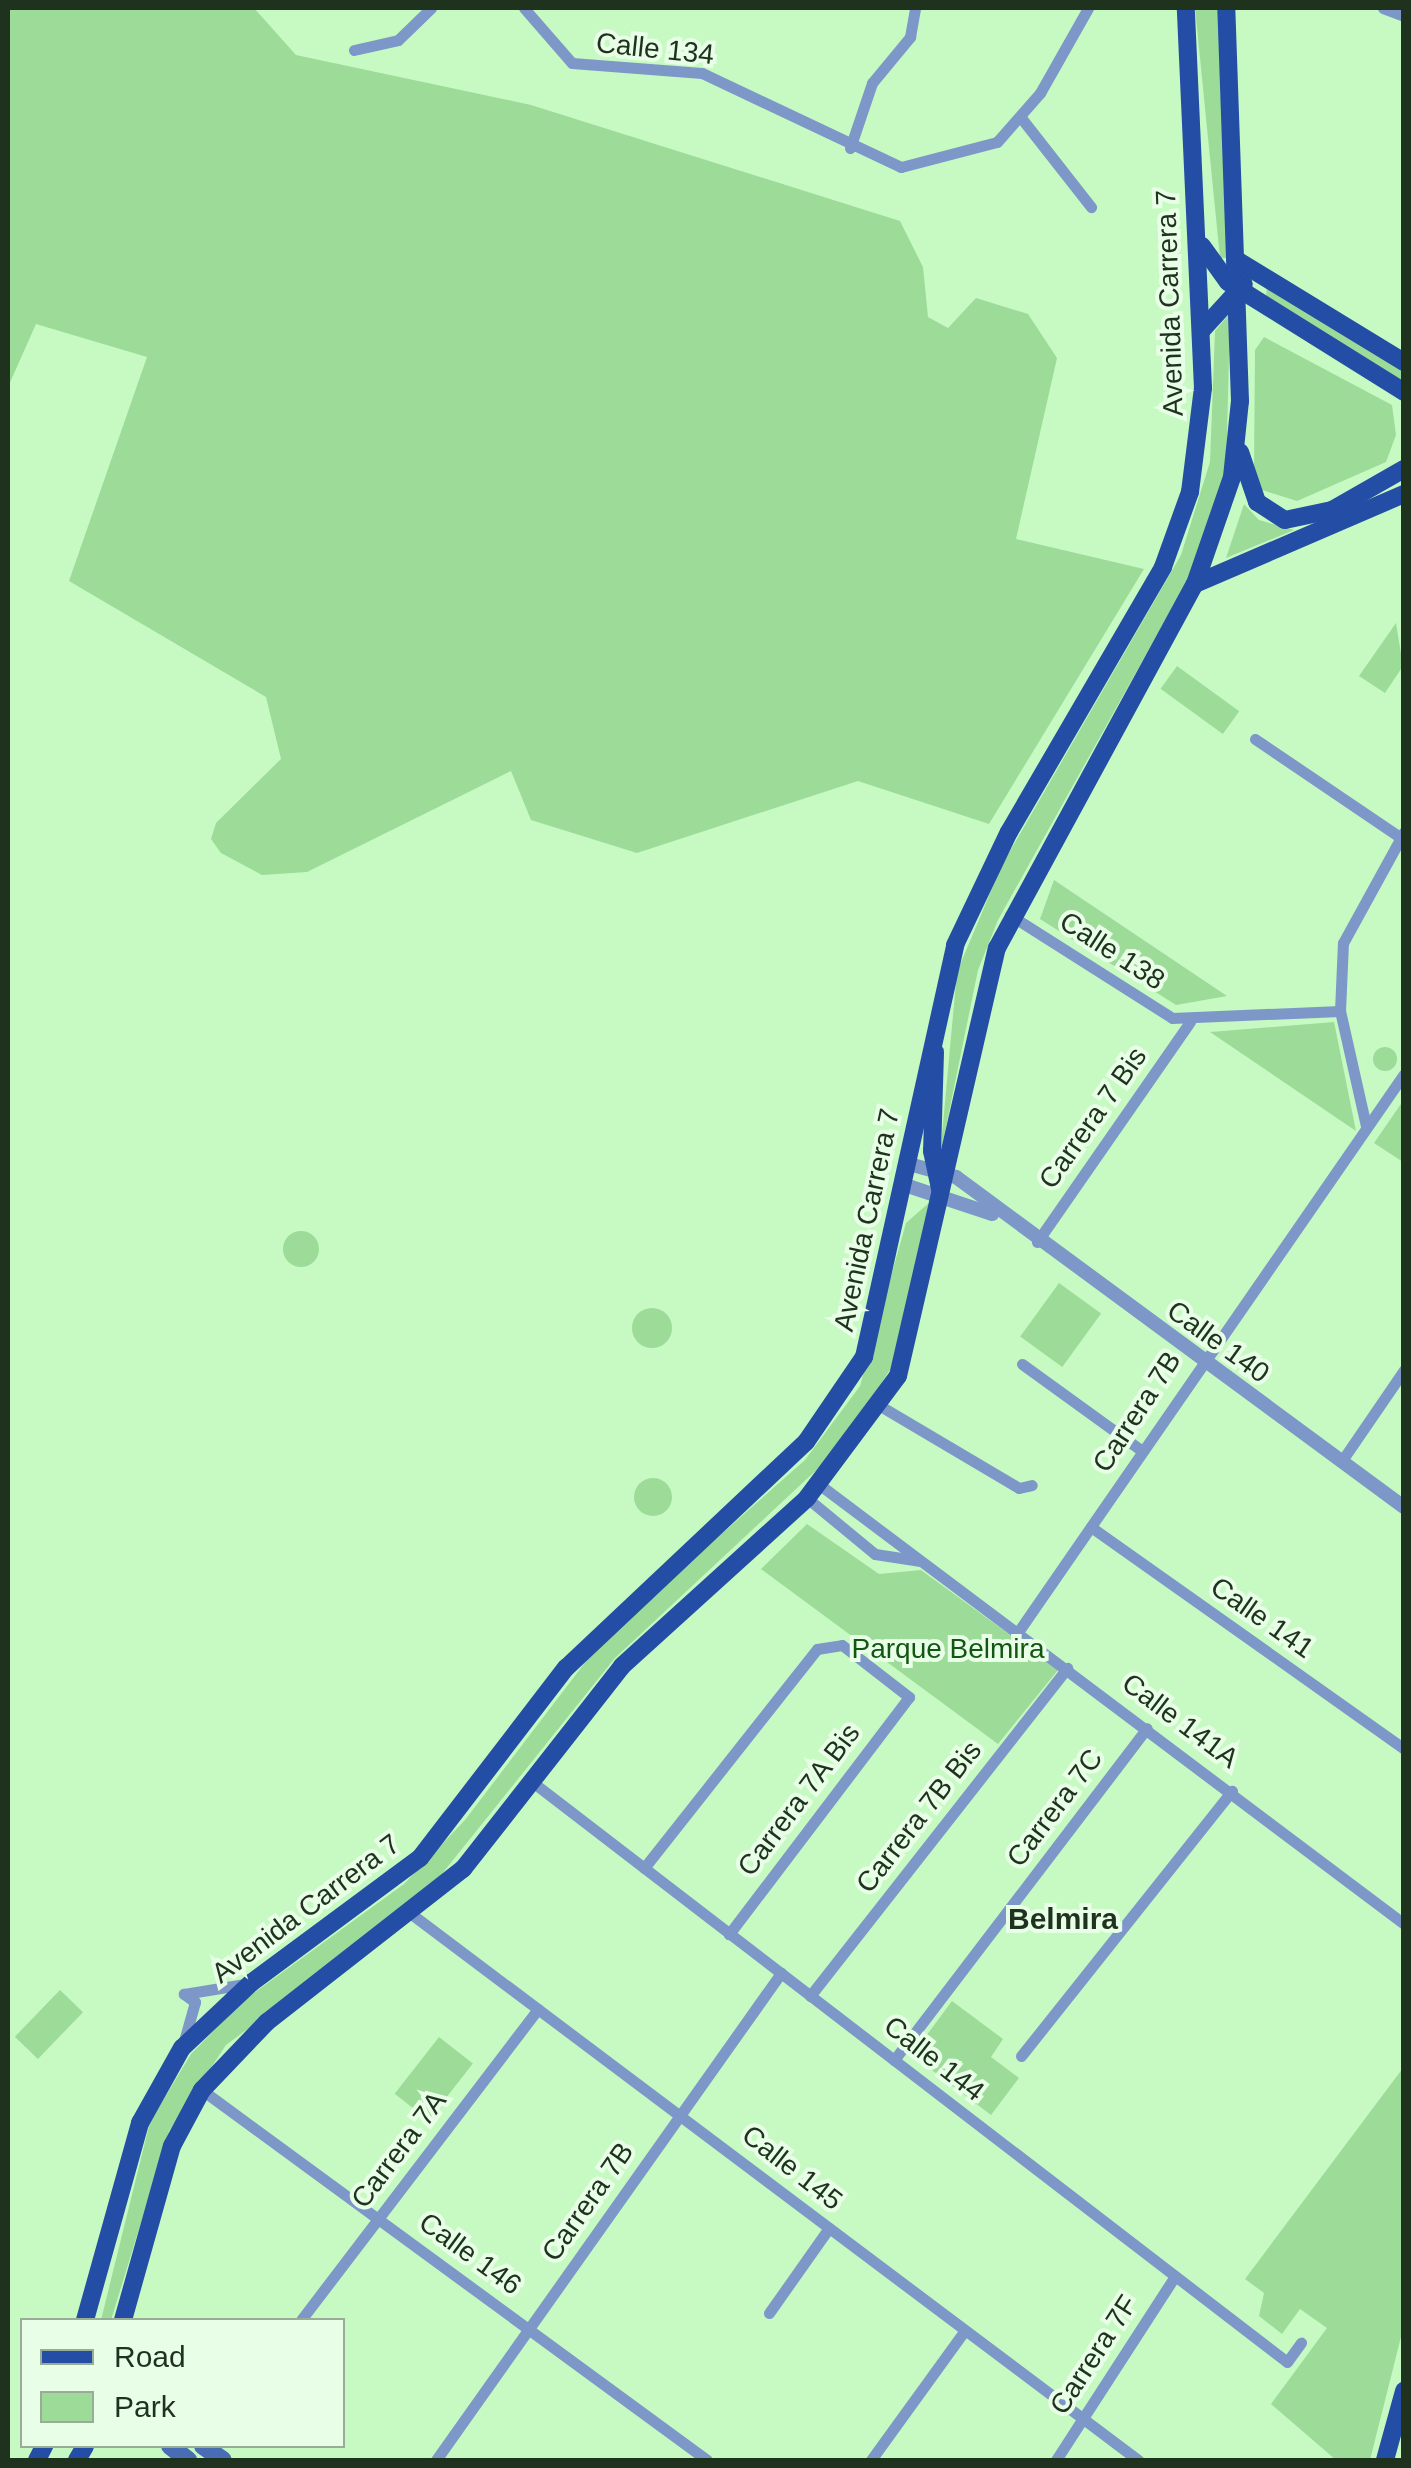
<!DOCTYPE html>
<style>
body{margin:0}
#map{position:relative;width:1411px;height:2468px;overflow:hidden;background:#c6fac2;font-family:Arial,sans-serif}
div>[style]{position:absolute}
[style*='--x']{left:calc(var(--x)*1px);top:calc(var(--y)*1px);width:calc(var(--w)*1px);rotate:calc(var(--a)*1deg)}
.green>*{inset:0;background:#9cdc98;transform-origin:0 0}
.round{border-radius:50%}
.minor>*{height:11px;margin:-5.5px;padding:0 5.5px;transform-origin:5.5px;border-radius:5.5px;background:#7d97c9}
.tertiary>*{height:14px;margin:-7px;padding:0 7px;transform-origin:7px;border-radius:7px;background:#7d97c9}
.secondary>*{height:18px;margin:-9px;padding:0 9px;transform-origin:9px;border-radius:9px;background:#496db5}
.primary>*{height:18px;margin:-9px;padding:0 9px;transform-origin:9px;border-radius:9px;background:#244da6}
span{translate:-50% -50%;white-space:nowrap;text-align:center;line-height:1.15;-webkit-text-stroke:8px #e9fee7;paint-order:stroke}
.street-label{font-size:28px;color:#1e321d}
.park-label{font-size:28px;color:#125613}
.neighbourhood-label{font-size:30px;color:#1e321d;font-weight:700}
.frame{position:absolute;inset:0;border:10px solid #1e321d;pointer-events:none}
.legend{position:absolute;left:20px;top:2318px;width:325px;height:130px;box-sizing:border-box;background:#e9fee7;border:2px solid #98ac96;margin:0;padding:12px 18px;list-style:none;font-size:30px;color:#1e321d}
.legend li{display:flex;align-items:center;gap:20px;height:50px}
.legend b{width:50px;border:2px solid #98ac96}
</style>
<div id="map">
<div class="green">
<i style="clip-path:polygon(8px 8px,254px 8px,296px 55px,531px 105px,900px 221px,923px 267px,928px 317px,948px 328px,976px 298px,1028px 314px,1057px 358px,1016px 539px,1144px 569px,989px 824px,858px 781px,637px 853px,531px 820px,511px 771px,307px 872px,262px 875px,221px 853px,211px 839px,216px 823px,281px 759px,266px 697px,69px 581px,147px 357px,36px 324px,8px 387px)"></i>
<i style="clip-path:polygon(1195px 8px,1220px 8px,1227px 258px,1220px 258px)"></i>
<i style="clip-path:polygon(1267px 286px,1403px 371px,1403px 386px,1266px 297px)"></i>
<i style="clip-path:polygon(1230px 313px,1226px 476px,1193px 570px,998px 920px,978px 970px,940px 1156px,957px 972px,1002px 865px,1181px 555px,1210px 462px,1215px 331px)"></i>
<i style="clip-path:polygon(1264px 337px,1392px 405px,1396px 435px,1386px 462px,1297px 501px,1262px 490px,1254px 470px,1255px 350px)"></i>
<i style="clip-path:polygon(1244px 504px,1259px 520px,1294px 530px,1226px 558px)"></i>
<i style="clip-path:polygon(1396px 623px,1403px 666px,1385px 693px,1359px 676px)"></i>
<i style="left:1177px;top:666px;width:77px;height:28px;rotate:36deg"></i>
<i style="clip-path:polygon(1054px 880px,1227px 996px,1176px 1005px,1040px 919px)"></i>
<i style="clip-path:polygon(1334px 1022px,1356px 1131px,1210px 1032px)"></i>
<i class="round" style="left:1373px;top:1047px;width:24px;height:24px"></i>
<i style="clip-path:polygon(1403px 1101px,1403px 1162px,1374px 1143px)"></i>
<i style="clip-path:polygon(931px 1201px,891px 1368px,841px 1447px,615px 1658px,421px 1900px,226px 2045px,169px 2131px,111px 2320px,101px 2320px,150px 2122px,191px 2054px,243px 2001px,404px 1884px,465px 1820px,603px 1639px,805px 1460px,860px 1386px,906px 1223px)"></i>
<i class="round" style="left:283px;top:1231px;width:36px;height:36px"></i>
<i style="left:1059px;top:1283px;width:52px;height:66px;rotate:36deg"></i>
<i class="round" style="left:632px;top:1308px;width:40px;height:40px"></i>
<i class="round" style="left:634px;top:1478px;width:38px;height:38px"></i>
<i style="clip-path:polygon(807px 1524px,879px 1574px,921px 1570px,1058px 1670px,998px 1744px,761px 1569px)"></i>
<i style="left:60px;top:1990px;width:32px;height:65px;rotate:44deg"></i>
<i style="clip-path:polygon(952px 2001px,1003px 2039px,991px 2057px,1019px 2078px,991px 2115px,912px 2055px)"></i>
<i style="left:439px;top:2037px;width:43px;height:72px;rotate:38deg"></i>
<i style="clip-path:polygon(1403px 2068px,1403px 2329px,1370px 2460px,1336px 2460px,1271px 2404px,1327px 2328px,1300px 2309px,1282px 2334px,1259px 2316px,1264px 2293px,1245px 2279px)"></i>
</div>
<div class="minor">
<i style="--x:524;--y:8;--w:73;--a:48.9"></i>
<i style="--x:572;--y:63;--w:130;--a:4.4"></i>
<i style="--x:702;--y:73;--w:220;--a:25.3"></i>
<i style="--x:901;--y:167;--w:99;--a:-14.6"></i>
<i style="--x:997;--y:142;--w:65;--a:-48.7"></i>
<i style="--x:1040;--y:93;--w:98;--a:-60.5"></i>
<i style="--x:1383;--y:8;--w:22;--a:21"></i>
<i style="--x:354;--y:50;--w:45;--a:-12.8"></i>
<i style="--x:398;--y:40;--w:46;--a:-44.1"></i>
<i style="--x:1022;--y:119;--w:112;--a:51.9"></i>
<i style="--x:850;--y:148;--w:69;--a:-71.3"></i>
<i style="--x:872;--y:83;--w:60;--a:-50.4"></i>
<i style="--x:910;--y:37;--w:29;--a:-80"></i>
<i style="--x:1255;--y:739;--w:175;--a:34.1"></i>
<i style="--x:1010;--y:915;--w:192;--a:32.4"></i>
<i style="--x:1172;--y:1018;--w:168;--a:-2.4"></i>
<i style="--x:1366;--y:1126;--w:118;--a:-102.7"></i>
<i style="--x:1340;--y:1011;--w:68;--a:-87.5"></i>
<i style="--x:1343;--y:943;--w:127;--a:-61.2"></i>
<i style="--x:1037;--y:1242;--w:268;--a:-55.2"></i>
<i style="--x:1022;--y:1364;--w:148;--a:35.9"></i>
<i style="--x:882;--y:1407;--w:159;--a:30.6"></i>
<i style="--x:1019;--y:1488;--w:13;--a:-13"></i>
<i style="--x:1341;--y:1462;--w:112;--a:-55.6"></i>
<i style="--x:820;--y:1485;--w:731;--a:36.93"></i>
<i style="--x:807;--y:1498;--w:88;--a:39.5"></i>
<i style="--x:875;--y:1554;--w:46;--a:8.8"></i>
<i style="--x:1091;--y:1527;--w:384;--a:35.3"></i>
<i style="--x:1018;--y:1632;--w:678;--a:-55.33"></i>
<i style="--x:531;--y:1781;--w:953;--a:37.54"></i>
<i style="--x:1287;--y:2362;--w:24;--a:-54"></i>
<i style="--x:644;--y:1868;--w:279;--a:-51.7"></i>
<i style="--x:817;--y:1649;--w:25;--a:-9"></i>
<i style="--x:842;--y:1645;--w:85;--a:37.8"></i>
<i style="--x:909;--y:1697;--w:298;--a:127.2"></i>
<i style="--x:414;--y:1916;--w:906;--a:36.92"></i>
<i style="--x:184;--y:1994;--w:68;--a:-9.3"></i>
<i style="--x:810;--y:1996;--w:417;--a:-51.9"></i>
<i style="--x:182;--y:2048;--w:48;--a:-74.2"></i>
<i style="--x:195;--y:2002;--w:14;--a:-144"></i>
<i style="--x:1021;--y:2056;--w:339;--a:-51.5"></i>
<i style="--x:894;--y:2060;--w:417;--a:-52.7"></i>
<i style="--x:202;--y:2090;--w:626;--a:36.23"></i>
<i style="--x:769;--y:2313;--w:104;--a:-54.8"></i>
<i style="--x:301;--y:2320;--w:391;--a:-52.7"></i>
<i style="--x:436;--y:2460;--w:597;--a:-54.69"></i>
<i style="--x:871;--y:2460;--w:160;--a:-54.1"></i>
<i style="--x:1056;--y:2460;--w:219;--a:-57.1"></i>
</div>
<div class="tertiary">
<i style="--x:909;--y:1164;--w:49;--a:15.5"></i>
<i style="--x:956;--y:1177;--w:556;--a:36.38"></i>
<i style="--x:905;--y:1185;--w:92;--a:18.4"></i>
</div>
<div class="secondary">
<i style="--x:170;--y:2446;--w:23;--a:38"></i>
<i style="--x:203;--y:2446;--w:24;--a:35"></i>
</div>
<div class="primary">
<i style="--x:1202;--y:246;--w:44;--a:54.2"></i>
<i style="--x:1228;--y:282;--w:208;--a:32"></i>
<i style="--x:1235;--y:259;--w:198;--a:31.4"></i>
<i style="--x:1202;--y:330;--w:62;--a:-47.6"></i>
<i style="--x:1240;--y:452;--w:53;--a:71.2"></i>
<i style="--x:1257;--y:502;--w:33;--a:33"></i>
<i style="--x:1285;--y:520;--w:48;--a:-12"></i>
<i style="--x:1332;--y:510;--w:83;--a:-29.7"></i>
<i style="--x:1195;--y:584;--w:228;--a:-23.3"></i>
<i style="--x:935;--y:1052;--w:99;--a:91.7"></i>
<i style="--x:932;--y:1151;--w:39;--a:78"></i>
<i style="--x:85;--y:2320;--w:205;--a:-74.4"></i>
<i style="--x:140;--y:2123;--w:86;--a:-60.8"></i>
<i style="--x:182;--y:2048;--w:95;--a:-43.3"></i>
<i style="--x:251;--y:1983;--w:210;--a:-36.5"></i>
<i style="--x:420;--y:1858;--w:240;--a:-52.5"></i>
<i style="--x:566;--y:1668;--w:330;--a:-43.3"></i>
<i style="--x:806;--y:1442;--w:103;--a:-55.7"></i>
<i style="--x:864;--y:1357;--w:422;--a:-77.5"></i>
<i style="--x:955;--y:945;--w:125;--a:-64.5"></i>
<i style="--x:1009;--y:832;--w:306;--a:-59.8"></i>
<i style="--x:1163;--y:567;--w:80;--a:-70.2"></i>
<i style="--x:1190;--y:492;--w:105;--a:-82.9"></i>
<i style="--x:1203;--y:388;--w:380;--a:-92.6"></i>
<i style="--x:123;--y:2320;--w:181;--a:-74.3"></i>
<i style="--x:172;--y:2146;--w:64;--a:-61.8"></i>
<i style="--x:202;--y:2090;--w:94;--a:-46.3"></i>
<i style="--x:267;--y:2022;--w:249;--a:-38"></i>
<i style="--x:463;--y:1869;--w:258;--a:-51.9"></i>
<i style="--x:622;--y:1666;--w:250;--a:-42.2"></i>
<i style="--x:807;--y:1498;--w:152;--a:-53.3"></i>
<i style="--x:898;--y:1376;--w:439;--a:-77"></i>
<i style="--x:997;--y:948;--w:414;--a:-61.5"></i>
<i style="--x:1195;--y:584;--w:113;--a:-70.9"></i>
<i style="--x:1232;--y:477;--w:76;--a:-84"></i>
<i style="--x:1240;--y:401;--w:393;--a:-92"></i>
<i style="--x:37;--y:2460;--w:16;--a:-63"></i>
<i style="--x:77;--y:2460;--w:16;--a:-60"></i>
<i style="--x:1385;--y:2460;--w:72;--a:-74.6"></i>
</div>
<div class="street-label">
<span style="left:655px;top:49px;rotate:6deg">Calle 134</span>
<span style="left:1170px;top:303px;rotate:-92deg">Avenida Carrera 7</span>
<span style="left:1112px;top:951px;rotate:33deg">Calle 138</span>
<span style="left:1093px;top:1118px;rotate:-55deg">Carrera 7 Bis</span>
<span style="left:867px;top:1220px;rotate:-78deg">Avenida Carrera 7</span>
<span style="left:1218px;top:1342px;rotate:36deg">Calle 140</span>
<span style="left:1137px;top:1412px;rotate:-57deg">Carrera 7B</span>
<span style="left:1262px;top:1618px;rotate:35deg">Calle 141</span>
<span style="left:1180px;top:1721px;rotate:37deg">Calle 141A</span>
<span style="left:799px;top:1800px;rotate:-53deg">Carrera 7A Bis</span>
<span style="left:1055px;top:1808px;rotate:-53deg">Carrera 7C</span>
<span style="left:919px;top:1817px;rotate:-52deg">Carrera 7B Bis</span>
<span style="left:306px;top:1909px;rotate:-37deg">Avenida Carrera 7</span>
<span style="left:934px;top:2059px;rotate:38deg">Calle 144</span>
<span style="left:399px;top:2150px;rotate:-53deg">Carrera 7A</span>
<span style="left:792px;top:2168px;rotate:38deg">Calle 145</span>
<span style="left:588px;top:2202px;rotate:-55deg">Carrera 7B</span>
<span style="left:470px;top:2254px;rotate:36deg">Calle 146</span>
<span style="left:1094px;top:2355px;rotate:-57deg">Carrera 7F</span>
</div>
<div class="park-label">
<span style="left:948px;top:1649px">Parque Belmira</span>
</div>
<div class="neighbourhood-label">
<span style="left:1063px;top:1919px">Belmira</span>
</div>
<div class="frame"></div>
<ul class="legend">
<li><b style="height:12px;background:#244da6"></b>Road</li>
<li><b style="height:28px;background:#9cdc98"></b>Park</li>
</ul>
</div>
